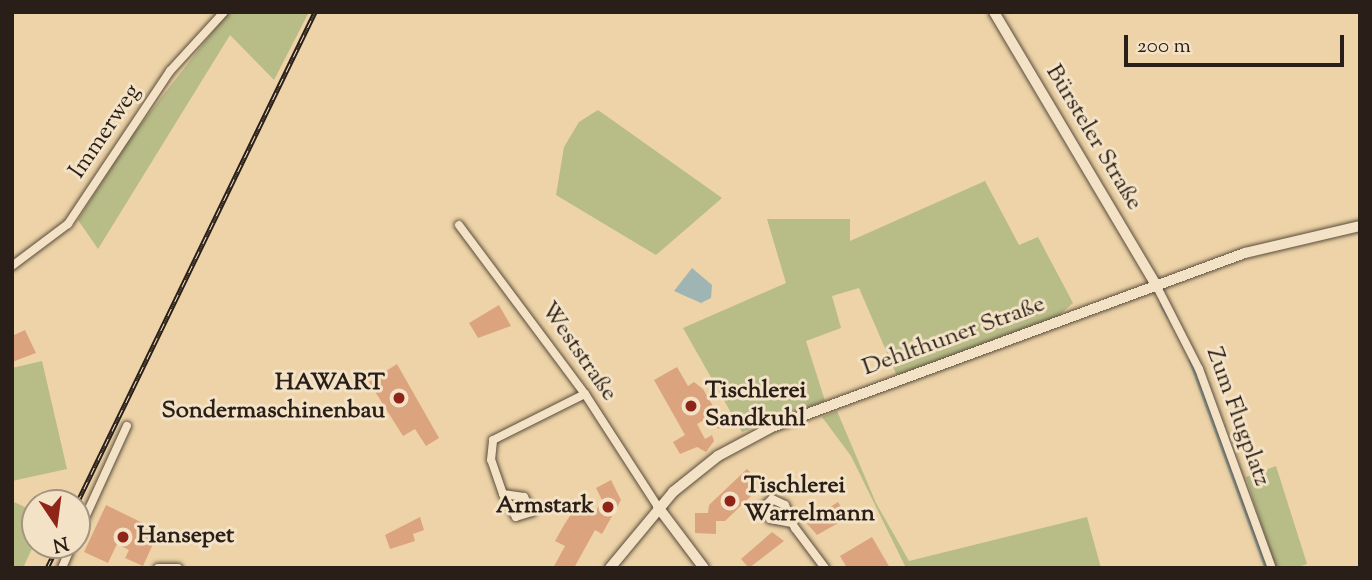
<!DOCTYPE html>
<meta charset="utf-8">
<style>
body{margin:0}
#map{position:relative;width:1372px;height:580px;overflow:hidden;background:#edd3a7;font-family:"Sorts Mill Goudy",serif}
div>[style]{position:absolute}
[style*='--x']{left:calc(var(--x)*1px);top:calc(var(--y)*1px);width:calc(var(--w)*1px);rotate:calc(var(--a)*1deg)}
.green>*{inset:0;background:#b8bc87}
.water>*{inset:0;background:#9eb5b3}
.stream>*{height:2.5px;margin:-1.25px;padding:0 1.25px;transform-origin:1.25px;border-radius:1.25px;background:#9eb5b3}
.building>*{inset:0;background:#dca47e}
.roads{filter:drop-shadow(0 0 2px #5a4c3c) drop-shadow(0 0 2px #5a4c3c)}
.minor>*{height:8px;margin:-4px;padding:0 4px;transform-origin:4px;border-radius:4px;background:#f3e2c6}
.tertiary>*{height:10px;margin:-5px;padding:0 5px;transform-origin:5px;border-radius:5px;background:#f3e2c6}
.rail>*{height:5px;margin-top:-2.5px;transform-origin:0;background:repeating-linear-gradient(90deg,#f3e2c6 0 8px,#291f18 0 16px);box-sizing:border-box;border-block:2px solid #291f18}
.dots>*{width:19px;height:19px;translate:-50% -50%;box-sizing:border-box;border:4px solid #f3e2c6;border-radius:50%}
span{translate:-50% -50%;white-space:nowrap;text-align:center;line-height:1.15;-webkit-text-stroke:6px #f3e2c6;paint-order:stroke}
.street-label{font-size:24px;color:#291f18}
.poi-label{font-size:24px;color:#291f18;font-weight:700}
.right{translate:-100% -50%;text-align:right}
.left{translate:0 -50%;text-align:left}
.frame{position:absolute;inset:0;border:14px solid #291f18;pointer-events:none}
.north{position:absolute;left:21px;top:489px;width:70px;height:70px;box-sizing:border-box;background:#f3e2c6;border:2px solid #a29480;border-radius:50%;rotate:167deg;font-size:19px;font-weight:700;line-height:28px;text-align:center;color:#291f18}
.north::after{content:'';display:block;margin:auto;width:24px;height:32px;background:#8f2418;clip-path:polygon(50% 0,100% 100%,50% 72%,0 100%)}
.scale{position:absolute;left:1124px;top:35px;width:220px;height:32px;box-sizing:border-box;border:4px solid #291f18;border-top:0;padding-left:9px;font-size:21px;line-height:24px;white-space:nowrap;color:#291f18;-webkit-text-stroke:5px #f3e2c6;paint-order:stroke}
</style>
<div id="map">
<div class="green">
<i style="clip-path:polygon(228px 12px,309px 12px,274px 80px,230px 35px,98px 249px,78px 220px,130px 138px)"></i>
<i style="clip-path:polygon(598px 110px,722px 198px,656px 255px,556px 195px,564px 147px,579px 122px)"></i>
<i style="clip-path:polygon(985px 181px,1019px 245px,1038px 237px,1073px 303px,1057px 317px,897px 376px,859px 288px,832px 296px,841px 328px,806px 341px,825px 401px,742px 432px,683px 328px,786px 283px,767px 219px,850px 219px,850px 241px)"></i>
<i style="clip-path:polygon(42px 361px,67px 469px,12px 481px,12px 368px)"></i>
<i style="clip-path:polygon(837px 411px,876px 503px,909px 561px,1087px 517px,1101px 568px,906px 568px,851px 456px,822px 417px)"></i>
<i style="clip-path:polygon(1276px 466px,1307px 564px,1295px 568px,1275px 568px,1246px 477px)"></i>
<i style="clip-path:polygon(12px 501px,35px 512px,35px 542px,23px 568px,12px 568px)"></i>
</div>
<div class="water">
<i style="clip-path:polygon(692px 268px,712px 285px,711px 298px,701px 303px,674px 291px)"></i>
</div>
<div class="stream">
<i style="--x:1161;--y:304;--w:13;--a:61"></i>
<i style="--x:1190;--y:360;--w:221;--a:69.9"></i>
</div>
<div class="building">
<i style="clip-path:polygon(499px 305px,511px 326px,478px 338px,469px 323px)"></i>
<i style="clip-path:polygon(25px 330px,36px 353px,12px 362px,14px 335px)"></i>
<i style="clip-path:polygon(397px 364px,439px 438px,426px 446px,415px 429px,403px 436px,369px 382px)"></i>
<i style="clip-path:polygon(677px 367px,688px 386px,694px 382px,703px 389px,724px 425px,718px 429px,711px 416px,697px 424px,705px 439px,712px 435px,714px 441px,706px 452px,697px 447px,680px 454px,673px 442px,685px 435px,654px 380px)"></i>
<i style="clip-path:polygon(747px 469px,760px 482px,748px 493px,751px 496px,725px 521px,716px 521px,716px 534px,695px 533px,695px 513px,708px 513px,709px 505px)"></i>
<i style="clip-path:polygon(611px 480px,621px 500px,602px 534px,595px 530px,574px 568px,553px 568px,565px 546px,555px 541px,564px 525px,579px 502px,596px 511px,602px 500px,596px 488px)"></i>
<i style="clip-path:polygon(838px 502px,847px 518px,817px 535px,803px 519px,805px 513px,818px 515px)"></i>
<i style="clip-path:polygon(106px 505px,159px 531px,143px 566px,125px 558px,129px 550px,117px 544px,108px 563px,84px 552px)"></i>
<i style="clip-path:polygon(420px 517px,424px 530px,413px 534px,415px 541px,390px 549px,385px 535px)"></i>
<i style="clip-path:polygon(772px 532px,784px 541px,749px 568px,741px 559px)"></i>
<i style="clip-path:polygon(872px 537px,890px 568px,847px 568px,840px 556px)"></i>
</div>
<div class="roads">
<div class="minor">
<i style="--x:459;--y:225;--w:211;--a:53.3"></i>
<i style="--x:585;--y:394;--w:135;--a:57.1"></i>
<i style="--x:12;--y:266;--w:70;--a:-36.9"></i>
<i style="--x:68;--y:224;--w:184;--a:-56.3"></i>
<i style="--x:170;--y:71;--w:80;--a:-47.5"></i>
<i style="--x:1156;--y:285;--w:94;--a:62.9"></i>
<i style="--x:1199;--y:369;--w:212;--a:69.9"></i>
<i style="--x:503;--y:494;--w:21;--a:8"></i>
<i style="--x:524;--y:497;--w:17;--a:62"></i>
<i style="--x:532;--y:512;--w:17;--a:163"></i>
<i style="--x:516;--y:517;--w:26;--a:-119"></i>
<i style="--x:503;--y:494;--w:36;--a:-109"></i>
<i style="--x:491;--y:460;--w:20;--a:-84"></i>
<i style="--x:493;--y:440;--w:103;--a:-26.6"></i>
<i style="--x:792;--y:523;--w:22;--a:-170"></i>
<i style="--x:770;--y:519;--w:15;--a:-106"></i>
<i style="--x:766;--y:505;--w:8;--a:-45"></i>
<i style="--x:772;--y:499;--w:14;--a:25"></i>
<i style="--x:785;--y:505;--w:25;--a:67"></i>
<i style="--x:795;--y:528;--w:50;--a:53.1"></i>
<i style="--x:77;--y:535;--w:120;--a:-65.4"></i>
<i style="--x:62;--y:568;--w:25;--a:-67"></i>
<i style="--x:158;--y:568;--w:20;--a:0"></i>
</div>
<div class="tertiary">
<i style="--x:994;--y:12;--w:317;--a:59.3"></i>
<i style="--x:658;--y:507;--w:76;--a:53"></i>
<i style="--x:610;--y:568;--w:99;--a:-50.3"></i>
<i style="--x:673;--y:492;--w:58;--a:-38.7"></i>
<i style="--x:718;--y:456;--w:61;--a:-28.2"></i>
<i style="--x:772;--y:427;--w:504;--a:-20.2"></i>
<i style="--x:1245;--y:253;--w:118;--a:-13.2"></i>
</div>
</div>
<div class="rail">
<i style="--x:77;--y:503;--w:546;--a:-64.14"></i>
<i style="--x:47;--y:568;--w:25;--a:-64"></i>
</div>
<div class="dots">
<i style="left:399px;top:398px;background:#8f2418"></i>
<i style="left:691px;top:406px;background:#8f2418"></i>
<i style="left:730px;top:501px;background:#8f2418"></i>
<i style="left:608px;top:507px;background:#8f2418"></i>
<i style="left:123px;top:537px;background:#8f2418"></i>
</div>
<div class="street-label">
<span style="left:106px;top:132px;rotate:-56deg">Immerweg</span>
<span style="left:1093px;top:138px;rotate:59deg">Bürsteler Straße</span>
<span style="left:954px;top:337px;rotate:-20deg">Dehlthuner Straße</span>
<span style="left:578px;top:352px;rotate:55deg">Weststraße</span>
<span style="left:1237px;top:417px;rotate:70deg">Zum Flugplatz</span>
</div>
<div class="poi-label">
<span class="right" style="left:385px;top:398px">HAWART<br>Sondermaschinenbau</span>
<span class="left" style="left:705px;top:406px">Tischlerei<br>Sandkuhl</span>
<span class="left" style="left:744px;top:501px">Tischlerei<br>Warrelmann</span>
<span class="right" style="left:594px;top:507px">Armstark</span>
<span class="left" style="left:137px;top:537px">Hansepet</span>
</div>
<div class="frame"></div>
<div class="north">N</div>
<div class="scale">200 m</div>
</div>
